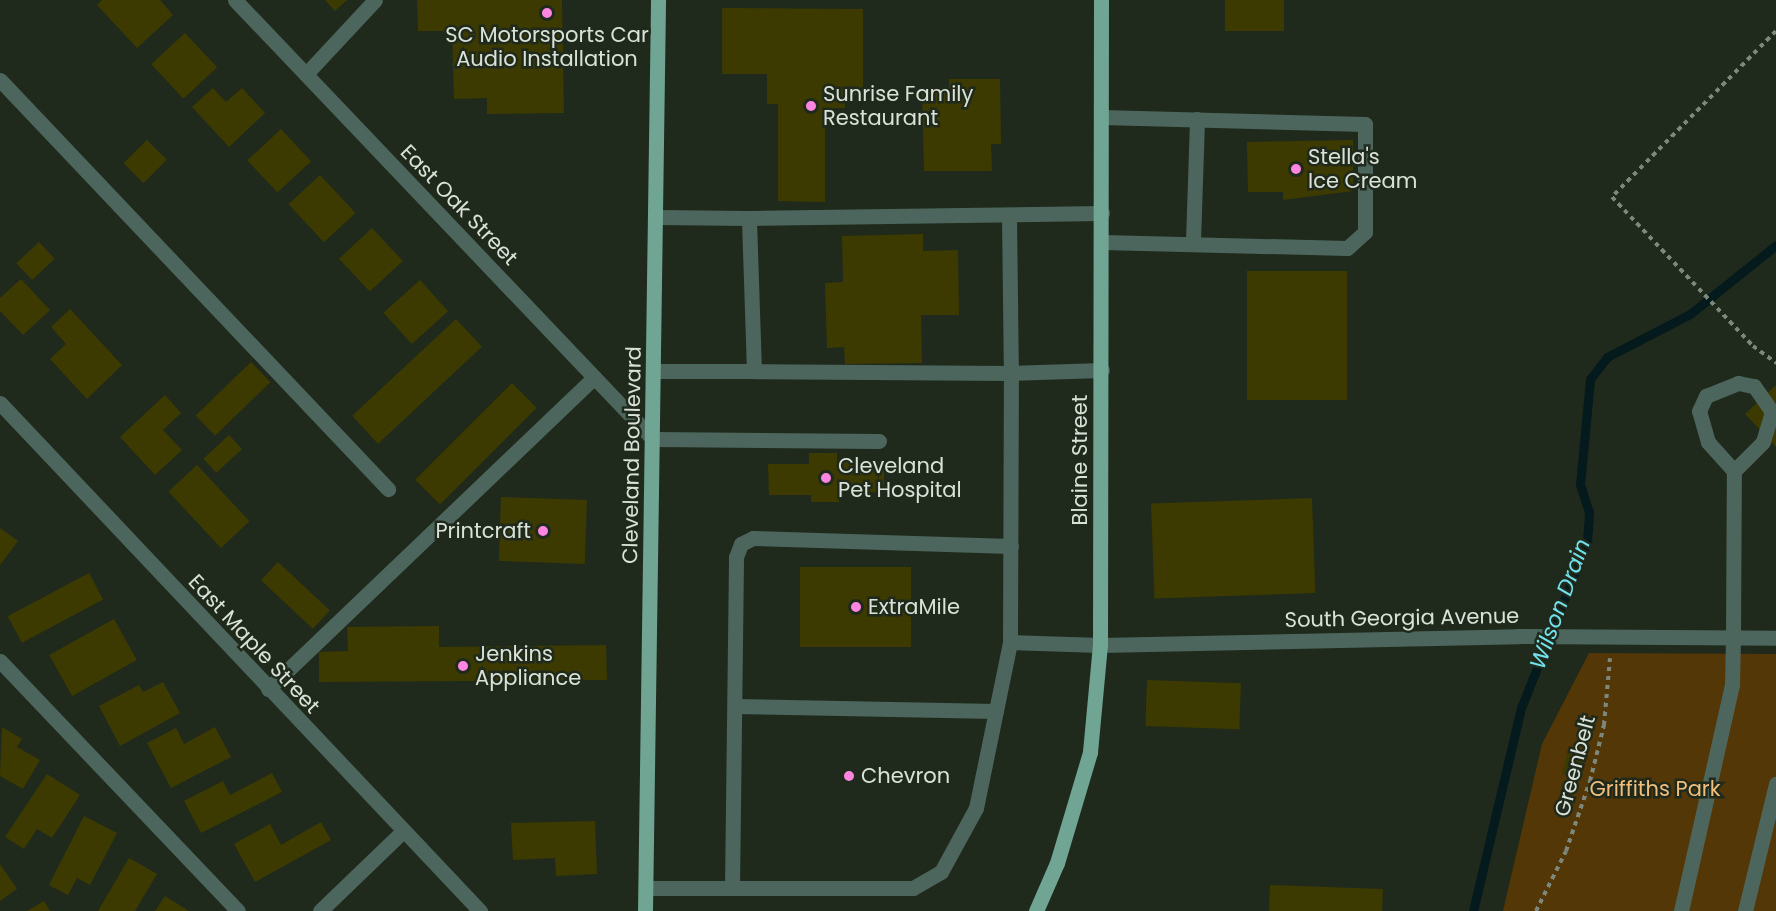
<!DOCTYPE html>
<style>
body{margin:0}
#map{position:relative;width:1776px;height:911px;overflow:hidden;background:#1f2a1c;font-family:Poppins,sans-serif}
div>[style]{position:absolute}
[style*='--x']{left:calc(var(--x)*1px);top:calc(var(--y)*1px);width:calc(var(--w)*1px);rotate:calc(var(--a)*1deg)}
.green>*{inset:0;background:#543707}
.stream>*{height:9px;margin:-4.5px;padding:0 4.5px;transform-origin:4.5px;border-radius:4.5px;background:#041a1c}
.building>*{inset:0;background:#3d3a00;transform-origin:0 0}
.path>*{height:4px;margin-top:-2px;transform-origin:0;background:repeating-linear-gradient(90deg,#7e877b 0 4.5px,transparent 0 9px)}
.service>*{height:15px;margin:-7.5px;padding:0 7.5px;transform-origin:7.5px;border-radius:7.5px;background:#4d665d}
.minor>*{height:15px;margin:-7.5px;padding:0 7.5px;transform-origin:7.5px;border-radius:7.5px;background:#4d665d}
.primary>*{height:15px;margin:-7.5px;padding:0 7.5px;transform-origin:7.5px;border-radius:7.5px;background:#70a593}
.dots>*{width:16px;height:16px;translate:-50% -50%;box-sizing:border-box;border:3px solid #1f2a1c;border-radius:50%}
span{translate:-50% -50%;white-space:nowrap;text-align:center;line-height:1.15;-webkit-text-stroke:5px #1f2a1c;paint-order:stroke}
.poi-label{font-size:21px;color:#dae2d8}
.left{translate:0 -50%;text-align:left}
.right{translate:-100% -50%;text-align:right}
.street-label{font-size:21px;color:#dae2d8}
.park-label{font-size:21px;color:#f1bf7b}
.water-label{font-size:22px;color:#72e1ec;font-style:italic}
</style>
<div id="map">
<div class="green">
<i style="clip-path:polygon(1589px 653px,1776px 654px,1776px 911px,1503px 911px,1542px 744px)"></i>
</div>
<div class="stream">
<i style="--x:1473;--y:911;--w:209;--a:-76.7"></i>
<i style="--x:1521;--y:708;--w:179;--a:-68.3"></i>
<i style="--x:1587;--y:542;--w:30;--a:-86"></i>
<i style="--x:1589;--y:512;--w:28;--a:-108"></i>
<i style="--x:1580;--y:485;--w:106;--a:-84.6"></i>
<i style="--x:1590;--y:379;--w:28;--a:-52"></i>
<i style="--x:1607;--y:357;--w:93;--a:-27.4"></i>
<i style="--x:1690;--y:314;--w:110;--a:-38.7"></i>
</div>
<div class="building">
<i style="clip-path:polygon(102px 0,160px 0,173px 15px,137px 48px,97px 5px)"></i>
<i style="clip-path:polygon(325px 0,347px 0,335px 11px)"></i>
<i style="clip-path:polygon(417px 0,562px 0,564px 113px,487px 114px,487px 98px,454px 99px,452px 31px,418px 31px)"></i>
<i style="left:1225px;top:0;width:59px;height:31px"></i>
<i style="clip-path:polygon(722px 8px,863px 9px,863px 95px,844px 95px,845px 108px,825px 108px,825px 202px,778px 201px,778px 104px,767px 104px,767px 74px,722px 74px)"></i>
<i style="left:185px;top:33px;width:47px;height:46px;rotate:47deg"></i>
<i style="clip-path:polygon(949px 79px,1000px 79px,1001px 144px,991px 144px,992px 171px,924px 171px,922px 89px,949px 89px)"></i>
<i style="clip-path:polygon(213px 88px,226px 102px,242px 88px,265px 113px,229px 147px,192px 107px)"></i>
<i style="left:281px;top:129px;width:44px;height:46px;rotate:47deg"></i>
<i style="left:147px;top:140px;width:28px;height:33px;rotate:45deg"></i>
<i style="clip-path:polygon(1353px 140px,1353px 191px,1283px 200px,1283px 192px,1248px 192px,1247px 142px)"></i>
<i style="left:320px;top:175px;width:52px;height:43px;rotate:47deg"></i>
<i style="left:372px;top:228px;width:45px;height:45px;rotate:47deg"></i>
<i style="clip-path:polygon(923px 234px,923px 251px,958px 250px,959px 315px,921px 315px,922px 363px,845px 364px,844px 347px,827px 348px,825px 283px,843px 282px,842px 236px)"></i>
<i style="left:39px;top:242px;width:23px;height:31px;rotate:47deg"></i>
<i style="left:1347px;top:271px;width:129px;height:100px;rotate:90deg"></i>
<i style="clip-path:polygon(21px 279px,50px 310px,23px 335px,0 311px,0 298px)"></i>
<i style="left:420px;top:280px;width:42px;height:49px;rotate:48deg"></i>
<i style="clip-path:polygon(70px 309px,122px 365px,87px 399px,50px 359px,66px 344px,51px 327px)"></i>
<i style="left:456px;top:319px;width:38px;height:142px;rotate:47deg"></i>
<i style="left:251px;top:362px;width:28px;height:77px;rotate:46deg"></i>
<i style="left:512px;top:383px;width:35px;height:137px;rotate:45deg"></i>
<i style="clip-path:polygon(1776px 385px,1776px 447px,1745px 414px)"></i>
<i style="clip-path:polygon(165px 395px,181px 413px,163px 430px,182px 450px,155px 475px,120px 437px)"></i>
<i style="left:229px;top:435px;width:19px;height:35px;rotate:47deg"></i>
<i style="clip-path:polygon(809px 453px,837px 453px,837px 462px,884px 462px,884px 492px,839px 492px,839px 502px,811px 502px,811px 495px,769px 495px,768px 464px,809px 464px)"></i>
<i style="left:197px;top:465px;width:77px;height:39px;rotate:47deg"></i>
<i style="left:501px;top:497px;width:86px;height:64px;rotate:2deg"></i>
<i style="left:1312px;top:498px;width:95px;height:161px;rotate:88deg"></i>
<i style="clip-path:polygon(0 528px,18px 541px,0 565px)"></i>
<i style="left:278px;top:562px;width:71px;height:25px;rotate:43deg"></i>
<i style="left:800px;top:567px;width:111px;height:80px"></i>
<i style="left:89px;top:573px;width:30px;height:92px;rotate:62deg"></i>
<i style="left:114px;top:619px;width:47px;height:74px;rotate:61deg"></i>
<i style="clip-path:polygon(439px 626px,439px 647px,606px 645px,607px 680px,319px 682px,319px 652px,348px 651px,347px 627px)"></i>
<i style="left:1147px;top:680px;width:94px;height:46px;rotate:2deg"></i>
<i style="clip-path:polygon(163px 682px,180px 713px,120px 746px,99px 706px,139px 685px,143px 692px)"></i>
<i style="clip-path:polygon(2px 727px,22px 739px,17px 747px,40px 760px,23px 789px,0 776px)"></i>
<i style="clip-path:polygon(215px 727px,231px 757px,171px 788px,147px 743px,176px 728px,184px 744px)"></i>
<i style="left:1569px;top:748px;width:19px;height:27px;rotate:16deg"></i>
<i style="clip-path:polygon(272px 773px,282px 792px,201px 833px,184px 801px,223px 781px,230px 795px)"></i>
<i style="clip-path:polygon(47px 774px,80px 795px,52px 838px,37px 829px,24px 849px,5px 837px)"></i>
<i style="clip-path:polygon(84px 816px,117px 833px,90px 885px,77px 878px,68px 895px,49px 885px)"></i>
<i style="clip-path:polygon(595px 821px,597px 874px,556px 876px,555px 858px,513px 860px,511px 823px)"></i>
<i style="clip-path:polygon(321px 822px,331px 840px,255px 882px,234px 844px,270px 824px,281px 845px)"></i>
<i style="clip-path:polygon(129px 858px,157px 874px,135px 911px,98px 911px)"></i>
<i style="clip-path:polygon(0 864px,17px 889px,0 901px)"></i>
<i style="left:1270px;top:885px;width:113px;height:26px;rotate:2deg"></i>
<i style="clip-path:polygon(165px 896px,189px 911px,155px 911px)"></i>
<i style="clip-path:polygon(44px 901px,50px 911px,27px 911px)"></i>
</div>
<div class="path">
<i style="--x:1776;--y:31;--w:233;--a:134.7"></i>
<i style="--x:1612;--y:197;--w:205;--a:46.6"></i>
<i style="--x:1753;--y:346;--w:29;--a:36"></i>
<i style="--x:1536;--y:911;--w:67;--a:-63.4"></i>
<i style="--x:1566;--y:851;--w:74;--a:-71.1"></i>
<i style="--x:1590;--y:781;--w:58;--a:-76"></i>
<i style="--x:1604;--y:725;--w:67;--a:-84.9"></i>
</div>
<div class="service">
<i style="--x:306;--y:74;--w:101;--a:-47"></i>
<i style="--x:0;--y:80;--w:564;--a:46.51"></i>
<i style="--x:1101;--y:117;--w:264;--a:1.5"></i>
<i style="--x:1365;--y:124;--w:108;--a:90"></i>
<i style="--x:1365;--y:232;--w:24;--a:138"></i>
<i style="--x:1347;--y:248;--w:245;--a:-178.6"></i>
<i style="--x:656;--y:217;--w:93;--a:0.6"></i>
<i style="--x:1009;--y:217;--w:156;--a:89.3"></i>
<i style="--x:1011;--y:373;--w:257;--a:-179.6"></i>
<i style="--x:754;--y:371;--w:153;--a:-91.9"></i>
<i style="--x:749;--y:218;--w:353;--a:-0.8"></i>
<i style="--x:1193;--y:241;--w:122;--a:-88.1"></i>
<i style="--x:654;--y:371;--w:100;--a:0"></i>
<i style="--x:653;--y:439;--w:226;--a:0.5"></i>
<i style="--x:1733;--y:638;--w:167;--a:-89.7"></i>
<i style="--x:1734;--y:471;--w:39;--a:-132"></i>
<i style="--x:1708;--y:442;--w:32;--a:-106"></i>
<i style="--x:1699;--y:411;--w:17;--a:-65"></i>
<i style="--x:1706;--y:396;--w:35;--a:-22"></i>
<i style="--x:1738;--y:383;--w:16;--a:11"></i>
<i style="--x:1754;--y:386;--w:32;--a:55"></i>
<i style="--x:1772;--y:412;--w:31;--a:107"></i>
<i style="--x:1763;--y:442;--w:41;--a:135"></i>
<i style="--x:1010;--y:642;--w:269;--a:-89.8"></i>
<i style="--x:1011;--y:373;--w:91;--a:-1.9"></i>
<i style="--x:268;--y:689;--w:451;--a:-43.7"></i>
<i style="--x:735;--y:706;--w:261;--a:1.1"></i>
<i style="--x:646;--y:888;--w:267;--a:0"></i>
<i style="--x:913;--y:888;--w:32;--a:-30"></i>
<i style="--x:941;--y:872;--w:73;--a:-61.3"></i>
<i style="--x:976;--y:808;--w:169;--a:-78.4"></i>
<i style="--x:1010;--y:642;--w:90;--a:1.9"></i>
<i style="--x:732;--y:888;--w:331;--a:-89.3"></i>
<i style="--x:736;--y:557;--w:14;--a:-69"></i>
<i style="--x:741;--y:544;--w:13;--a:-27"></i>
<i style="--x:753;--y:538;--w:258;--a:1.8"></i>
<i style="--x:1745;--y:911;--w:131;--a:-76.3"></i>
</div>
<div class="minor">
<i style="--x:235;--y:0;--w:606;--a:46.4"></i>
<i style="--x:0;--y:403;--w:699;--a:46.62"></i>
<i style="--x:1100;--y:645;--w:418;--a:-1.2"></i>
<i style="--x:1518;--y:636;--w:258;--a:0.4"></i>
<i style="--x:0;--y:661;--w:345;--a:46.4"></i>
<i style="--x:320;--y:911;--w:114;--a:-43.9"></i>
<i style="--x:1681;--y:911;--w:232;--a:-77.3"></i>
<i style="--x:1732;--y:685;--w:47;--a:-88.8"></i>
</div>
<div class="primary">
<i style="--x:645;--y:911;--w:911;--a:-89.18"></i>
<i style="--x:1036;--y:911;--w:52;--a:-66.4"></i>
<i style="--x:1057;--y:863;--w:116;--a:-73.4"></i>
<i style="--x:1090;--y:752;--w:107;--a:-84.7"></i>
<i style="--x:1100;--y:645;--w:645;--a:-89.91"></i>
</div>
<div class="dots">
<i style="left:547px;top:13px;background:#fe86e1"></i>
<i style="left:811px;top:106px;background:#fe86e1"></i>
<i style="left:1296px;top:169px;background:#fe86e1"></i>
<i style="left:826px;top:478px;background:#fe86e1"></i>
<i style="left:543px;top:531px;background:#fe86e1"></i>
<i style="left:856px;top:607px;background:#fe86e1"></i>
<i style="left:463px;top:666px;background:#fe86e1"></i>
<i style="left:849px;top:776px;background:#fe86e1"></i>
</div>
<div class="poi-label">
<span style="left:547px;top:47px">SC Motorsports Car<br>Audio Installation</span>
<span class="left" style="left:823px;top:106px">Sunrise Family<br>Restaurant</span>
<span class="left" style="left:1308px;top:169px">Stella's<br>Ice Cream</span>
<span class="left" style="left:838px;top:478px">Cleveland<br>Pet Hospital</span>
<span class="right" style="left:531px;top:531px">Printcraft</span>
<span class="left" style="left:868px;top:607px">ExtraMile</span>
<span class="left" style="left:475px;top:666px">Jenkins<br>Appliance</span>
<span class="left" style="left:861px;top:776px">Chevron</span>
</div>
<div class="street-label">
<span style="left:459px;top:205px;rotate:46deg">East Oak Street</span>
<span style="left:632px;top:455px;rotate:-89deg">Cleveland Boulevard</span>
<span style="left:1080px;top:460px;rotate:-90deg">Blaine Street</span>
<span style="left:1402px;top:618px;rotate:-1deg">South Georgia Avenue</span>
<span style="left:254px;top:644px;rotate:47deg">East Maple Street</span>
<span style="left:1575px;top:766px;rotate:-75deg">Greenbelt</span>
</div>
<div class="park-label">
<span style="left:1655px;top:789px">Griffiths Park</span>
</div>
<div class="water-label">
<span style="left:1560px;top:604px;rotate:-70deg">Wilson Drain</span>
</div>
</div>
